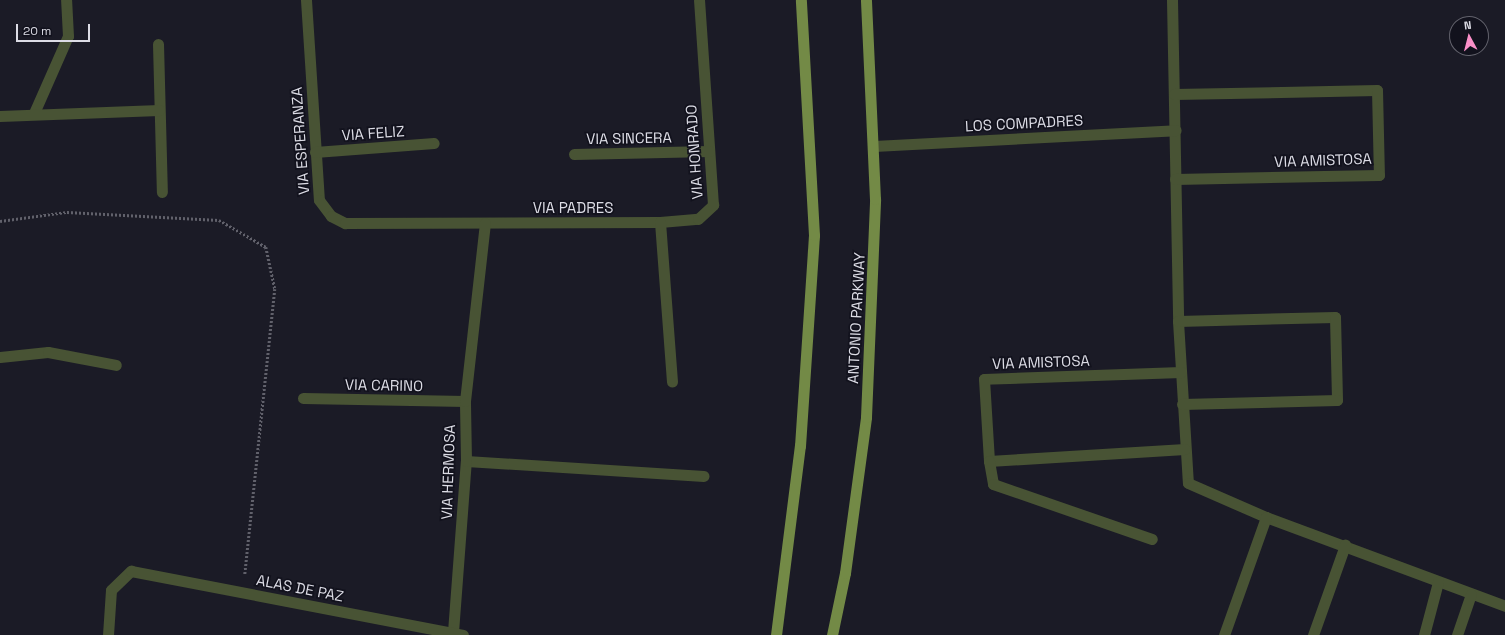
<!DOCTYPE html>
<style>
body{margin:0}
#map{position:relative;width:1505px;height:635px;overflow:hidden;background:#1b1b26;font-family:"Space Grotesk",sans-serif}
div>[style]{position:absolute}
[style*='--x']{left:calc(var(--x)*1px);top:calc(var(--y)*1px);width:calc(var(--w)*1px);rotate:calc(var(--a)*1deg)}
.path>*{height:2.5px;margin-top:-1.25px;transform-origin:0;background:repeating-linear-gradient(90deg,#61616b 0 2px,transparent 0 4px)}
.minor>*{height:11px;margin:-5.5px;padding:0 5.5px;transform-origin:5.5px;border-radius:5.5px;background:#485334}
.primary>*{height:11px;margin:-5.5px;padding:0 5.5px;transform-origin:5.5px;border-radius:5.5px;background:#738a46}
span{translate:-50% -50%;white-space:nowrap;text-align:center;line-height:1.15;-webkit-text-stroke:3.5px #12121d;paint-order:stroke}
.street-label{font-size:15px;color:#dcdce5}
.north{position:absolute;left:1449px;top:16px;width:40px;height:40px;box-sizing:border-box;background:#12121d;border:1px solid #63636d;border-radius:50%;rotate:353deg;font-size:11px;font-weight:700;line-height:16px;text-align:center;color:#dcdce5}
.north::after{content:'';display:block;margin:auto;width:14px;height:18px;background:#fa8fc8;clip-path:polygon(50% 0,100% 100%,50% 72%,0 100%)}
.scale{position:absolute;left:16px;top:24px;width:74px;height:18px;box-sizing:border-box;border:2px solid #dcdce5;border-top:0;padding-left:5px;font-size:12px;line-height:14px;white-space:nowrap;color:#dcdce5;-webkit-text-stroke:3px #12121d;paint-order:stroke}
</style>
<div id="map">
<div class="path">
<i style="--x:0;--y:221;--w:68;--a:-7.7"></i>
<i style="--x:67;--y:212;--w:152;--a:3"></i>
<i style="--x:219;--y:220;--w:54;--a:29.9"></i>
<i style="--x:266;--y:247;--w:43;--a:77.9"></i>
<i style="--x:275;--y:289;--w:287;--a:96"></i>
</div>
<div class="minor">
<i style="--x:306;--y:0;--w:200;--a:86.3"></i>
<i style="--x:319;--y:200;--w:20;--a:53"></i>
<i style="--x:331;--y:216;--w:16;--a:27"></i>
<i style="--x:345;--y:223;--w:315;--a:-0.2"></i>
<i style="--x:660;--y:222;--w:38;--a:-5"></i>
<i style="--x:698;--y:219;--w:21;--a:-43"></i>
<i style="--x:713;--y:205;--w:205;--a:-93.9"></i>
<i style="--x:1172;--y:0;--w:321;--a:88.9"></i>
<i style="--x:1178;--y:321;--w:162;--a:86.5"></i>
<i style="--x:1188;--y:483;--w:85;--a:23.6"></i>
<i style="--x:1266;--y:517;--w:255;--a:20.4"></i>
<i style="--x:158;--y:44;--w:148;--a:88.5"></i>
<i style="--x:1174;--y:94;--w:203;--a:-1.1"></i>
<i style="--x:1377;--y:90;--w:85;--a:88.7"></i>
<i style="--x:1379;--y:175;--w:204;--a:178.9"></i>
<i style="--x:34;--y:113;--w:84;--a:-66.2"></i>
<i style="--x:68;--y:36;--w:36;--a:-93"></i>
<i style="--x:0;--y:116;--w:159;--a:-2.2"></i>
<i style="--x:874;--y:146;--w:302;--a:-3"></i>
<i style="--x:315;--y:152;--w:119;--a:-4.3"></i>
<i style="--x:574;--y:154;--w:135;--a:-1.3"></i>
<i style="--x:660;--y:222;--w:160;--a:85.7"></i>
<i style="--x:1178;--y:321;--w:157;--a:-1.5"></i>
<i style="--x:1335;--y:317;--w:83;--a:88.6"></i>
<i style="--x:1337;--y:400;--w:155;--a:178.5"></i>
<i style="--x:0;--y:357;--w:48;--a:-5.9"></i>
<i style="--x:48;--y:352;--w:69;--a:10.8"></i>
<i style="--x:1181;--y:372;--w:197;--a:178"></i>
<i style="--x:984;--y:379;--w:82;--a:86.5"></i>
<i style="--x:989;--y:461;--w:196;--a:-3.5"></i>
<i style="--x:303;--y:398;--w:162;--a:1.1"></i>
<i style="--x:466;--y:461;--w:238;--a:3.6"></i>
<i style="--x:989;--y:461;--w:23;--a:80"></i>
<i style="--x:993;--y:484;--w:168;--a:19.1"></i>
<i style="--x:453;--y:632;--w:171;--a:-85.7"></i>
<i style="--x:466;--y:461;--w:60;--a:-91"></i>
<i style="--x:465;--y:401;--w:179;--a:-83.6"></i>
<i style="--x:108;--y:635;--w:45;--a:-86.2"></i>
<i style="--x:111;--y:590;--w:28;--a:-44"></i>
<i style="--x:131;--y:571;--w:338;--a:10.9"></i>
<i style="--x:1224;--y:635;--w:125;--a:-70.4"></i>
<i style="--x:1313;--y:635;--w:96;--a:-70.4"></i>
<i style="--x:1424;--y:635;--w:55;--a:-75.2"></i>
<i style="--x:1457;--y:635;--w:43;--a:-71.1"></i>
</div>
<div class="primary">
<i style="--x:776;--y:635;--w:191;--a:-82.8"></i>
<i style="--x:800;--y:446;--w:211;--a:-86.2"></i>
<i style="--x:814;--y:235;--w:235;--a:-93.2"></i>
<i style="--x:832;--y:635;--w:63;--a:-78.2"></i>
<i style="--x:845;--y:573;--w:157;--a:-82.3"></i>
<i style="--x:866;--y:417;--w:218;--a:-87.6"></i>
<i style="--x:875;--y:199;--w:199;--a:-92.6"></i>
</div>
<div class="street-label">
<span style="left:1024px;top:123px;rotate:-3deg">LOS COMPADRES</span>
<span style="left:373px;top:133px;rotate:-4deg">VIA FELIZ</span>
<span style="left:629px;top:138px;rotate:-1deg">VIA SINCERA</span>
<span style="left:300px;top:141px;rotate:-94deg">VIA ESPERANZA</span>
<span style="left:694px;top:152px;rotate:-94deg">VIA HONRADO</span>
<span style="left:1323px;top:160px;rotate:-2deg">VIA AMISTOSA</span>
<span style="left:573px;top:208px">VIA PADRES</span>
<span style="left:856px;top:318px;rotate:-87deg">ANTONIO PARKWAY</span>
<span style="left:1041px;top:362px;rotate:-2deg">VIA AMISTOSA</span>
<span style="left:384px;top:385px;rotate:1deg">VIA CARINO</span>
<span style="left:448px;top:472px;rotate:-88deg">VIA HERMOSA</span>
<span style="left:300px;top:588px;rotate:11deg">ALAS DE PAZ</span>
</div>
<div class="north">N</div>
<div class="scale">20 m</div>
</div>
